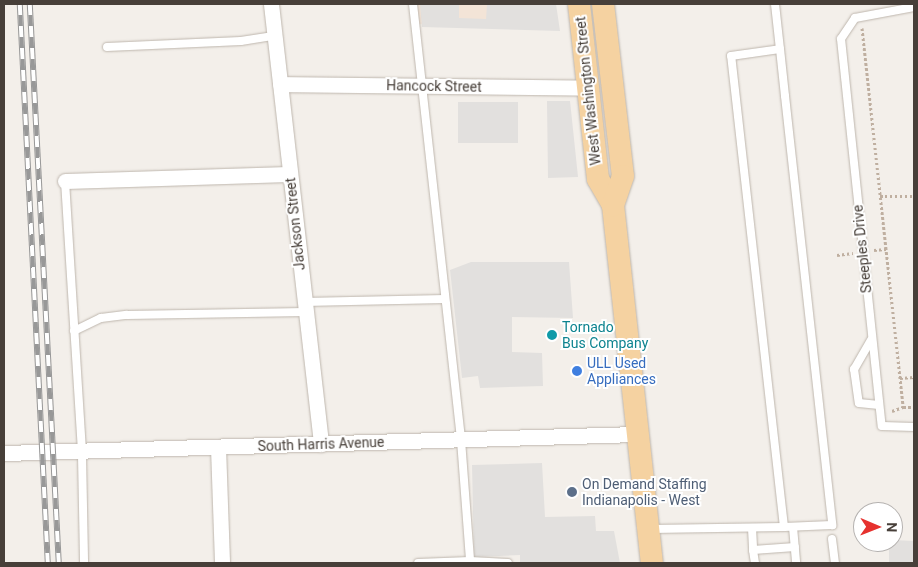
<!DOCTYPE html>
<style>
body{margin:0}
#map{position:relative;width:918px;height:567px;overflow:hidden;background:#f3efea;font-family:Roboto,sans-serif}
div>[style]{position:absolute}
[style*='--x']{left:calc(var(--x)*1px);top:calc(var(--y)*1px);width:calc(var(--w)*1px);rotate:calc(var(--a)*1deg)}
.commercial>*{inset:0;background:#f3e4d7}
.parking>*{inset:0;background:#e2e0de;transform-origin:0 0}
.path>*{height:3px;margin-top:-1.5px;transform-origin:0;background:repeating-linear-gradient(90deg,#bfafa0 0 2.5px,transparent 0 5px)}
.roads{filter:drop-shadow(0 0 1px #beb6ad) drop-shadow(0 0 1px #beb6ad)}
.service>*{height:8px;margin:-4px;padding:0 4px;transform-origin:4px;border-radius:4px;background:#fff}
.minor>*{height:15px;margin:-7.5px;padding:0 7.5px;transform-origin:7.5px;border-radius:7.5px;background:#fff}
.primary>*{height:22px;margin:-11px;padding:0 11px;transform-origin:11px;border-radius:11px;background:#f5d2a1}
.rail>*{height:5.5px;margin-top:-2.75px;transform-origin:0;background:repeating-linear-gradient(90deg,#fff 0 11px,#989898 0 22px);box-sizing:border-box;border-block:1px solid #989898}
.dots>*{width:14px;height:14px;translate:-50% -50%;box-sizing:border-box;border:2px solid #fff;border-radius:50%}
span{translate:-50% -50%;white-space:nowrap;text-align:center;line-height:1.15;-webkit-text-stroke:4px #fff;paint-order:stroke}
.street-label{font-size:14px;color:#473f39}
.culture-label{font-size:14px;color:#0d838f}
.left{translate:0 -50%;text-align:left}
.shop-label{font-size:14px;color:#366cbe}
.service-label{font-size:14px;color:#4e5e75}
.frame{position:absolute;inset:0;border:5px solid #473f39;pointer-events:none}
.north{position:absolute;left:853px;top:502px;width:50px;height:50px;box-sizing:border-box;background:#fff;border:1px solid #b5b2b0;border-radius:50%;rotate:91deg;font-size:14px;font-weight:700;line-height:20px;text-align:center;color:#473f39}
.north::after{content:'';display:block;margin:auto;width:18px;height:22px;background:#e6312e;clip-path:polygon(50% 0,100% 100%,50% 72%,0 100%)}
</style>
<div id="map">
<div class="commercial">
<i style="clip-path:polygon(416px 4px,554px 4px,556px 28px,418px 24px)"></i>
</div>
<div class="parking">
<i style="clip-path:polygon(420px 4px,459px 4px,459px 18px,486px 19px,487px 4px,556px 4px,560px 31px,422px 27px)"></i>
<i style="clip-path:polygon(547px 101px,570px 101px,578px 177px,548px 178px)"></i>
<i style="left:458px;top:102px;width:60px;height:41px"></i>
<i style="clip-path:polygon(471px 262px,569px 262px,573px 318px,512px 317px,512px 352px,542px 353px,543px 386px,480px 388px,478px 376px,462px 378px,450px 270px)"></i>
<i style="clip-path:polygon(542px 463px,545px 517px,595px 516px,596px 531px,614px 531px,620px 563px,520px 563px,520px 555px,474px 557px,472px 465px)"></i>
<i style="clip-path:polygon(893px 540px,914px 541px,914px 563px,889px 563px,889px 542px)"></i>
</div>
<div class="path">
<i style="--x:862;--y:28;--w:381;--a:83.8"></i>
<i style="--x:903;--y:407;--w:11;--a:0"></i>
<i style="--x:880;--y:196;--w:34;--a:0"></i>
<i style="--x:874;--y:250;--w:12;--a:-5"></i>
<i style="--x:837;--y:255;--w:16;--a:-7"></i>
<i style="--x:900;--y:378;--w:14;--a:-4"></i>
<i style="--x:892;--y:411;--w:12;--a:-20"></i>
</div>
<div class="roads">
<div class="service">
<i style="--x:413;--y:4;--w:439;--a:83.7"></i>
<i style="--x:461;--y:440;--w:121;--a:85.7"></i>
<i style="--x:470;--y:561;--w:52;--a:177.8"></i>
<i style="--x:775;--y:4;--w:45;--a:83.7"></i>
<i style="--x:780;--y:49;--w:47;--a:83.9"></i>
<i style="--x:785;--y:96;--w:432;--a:83.7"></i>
<i style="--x:832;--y:525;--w:48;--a:177.6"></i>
<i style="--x:784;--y:527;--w:474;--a:-96.4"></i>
<i style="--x:731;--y:56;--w:49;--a:-8.1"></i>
<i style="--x:914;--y:7;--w:60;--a:169.4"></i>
<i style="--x:855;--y:18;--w:25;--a:124"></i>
<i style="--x:841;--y:39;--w:389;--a:84"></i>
<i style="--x:882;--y:426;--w:32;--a:2"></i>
<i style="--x:107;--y:47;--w:134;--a:-2.6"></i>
<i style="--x:241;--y:41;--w:33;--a:-9"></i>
<i style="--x:65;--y:181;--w:275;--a:86.4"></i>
<i style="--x:82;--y:455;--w:108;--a:88.9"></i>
<i style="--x:304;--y:302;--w:141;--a:-1.2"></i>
<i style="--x:74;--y:331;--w:30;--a:-26"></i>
<i style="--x:101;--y:318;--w:26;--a:-7"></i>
<i style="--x:127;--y:315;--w:178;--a:-1"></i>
<i style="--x:871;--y:340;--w:34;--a:120"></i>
<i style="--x:854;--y:369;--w:34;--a:82"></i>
<i style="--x:859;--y:403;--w:20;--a:6"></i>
<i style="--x:793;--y:527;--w:36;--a:85"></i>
<i style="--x:752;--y:528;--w:22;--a:87"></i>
<i style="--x:651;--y:529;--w:133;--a:-0.9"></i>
<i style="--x:832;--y:539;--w:24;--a:83"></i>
<i style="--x:470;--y:561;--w:38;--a:3"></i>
<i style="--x:755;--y:563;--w:13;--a:-99"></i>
<i style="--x:753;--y:550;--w:42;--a:-4.1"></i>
</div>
<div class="minor">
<i style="--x:271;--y:4;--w:443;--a:83.5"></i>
<i style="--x:280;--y:84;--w:308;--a:0.7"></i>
<i style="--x:65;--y:181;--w:224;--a:-1.8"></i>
<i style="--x:218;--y:447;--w:116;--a:88"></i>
<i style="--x:4;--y:453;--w:634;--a:-1.72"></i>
</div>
<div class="primary">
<i style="--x:579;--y:4;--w:176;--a:83.8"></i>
<i style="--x:598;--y:179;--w:30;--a:60"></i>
<i style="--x:613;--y:205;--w:360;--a:83.8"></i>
<i style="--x:603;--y:4;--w:173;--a:83.4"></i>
<i style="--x:623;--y:176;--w:31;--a:109"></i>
</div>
</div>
<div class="rail">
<i style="--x:20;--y:4;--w:560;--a:87.13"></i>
<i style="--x:30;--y:4;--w:560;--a:87.03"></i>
</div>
<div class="dots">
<i style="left:552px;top:335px;background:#0f9aa8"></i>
<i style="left:577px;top:371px;background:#3f7fe0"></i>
<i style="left:572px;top:492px;background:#5c6f8a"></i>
</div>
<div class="street-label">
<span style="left:434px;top:86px;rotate:1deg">Hancock Street</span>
<span style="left:588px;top:91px;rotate:-96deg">West Washington Street</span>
<span style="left:295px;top:224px;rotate:-96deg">Jackson Street</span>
<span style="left:862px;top:249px;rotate:-96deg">Steeples Drive</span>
<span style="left:321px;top:444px;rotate:-2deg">South Harris Avenue</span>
</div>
<div class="culture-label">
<span class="left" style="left:562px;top:335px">Tornado<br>Bus Company</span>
</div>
<div class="shop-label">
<span class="left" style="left:587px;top:371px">ULL Used<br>Appliances</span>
</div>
<div class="service-label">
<span class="left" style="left:582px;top:492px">On Demand Staffing<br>Indianapolis - West</span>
</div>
<div class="frame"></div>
<div class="north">N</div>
</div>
